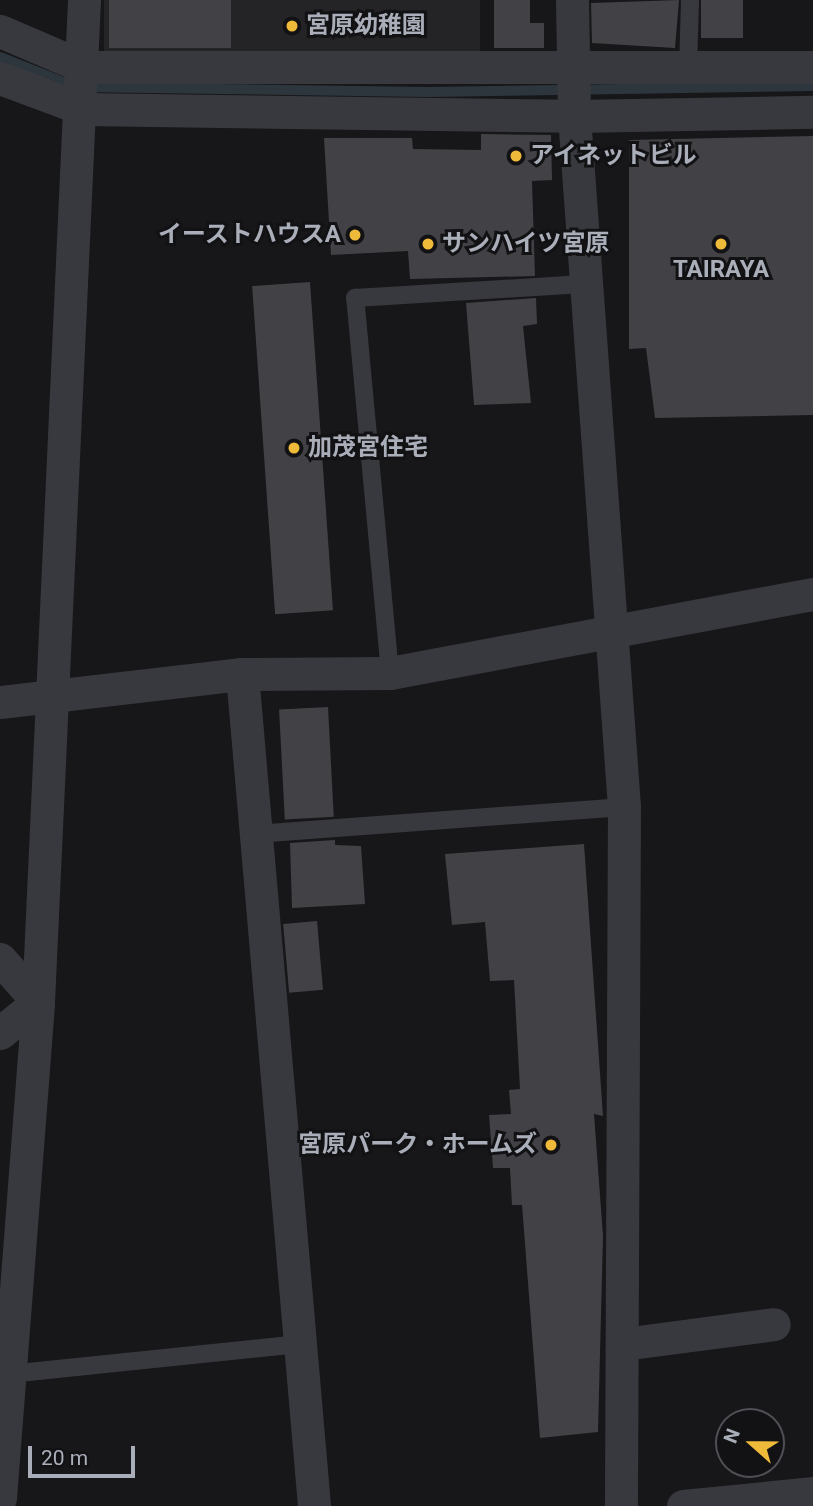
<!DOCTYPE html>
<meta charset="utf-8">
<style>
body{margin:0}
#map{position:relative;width:813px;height:1506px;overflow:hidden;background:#171719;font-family:Roboto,"Noto Sans JP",sans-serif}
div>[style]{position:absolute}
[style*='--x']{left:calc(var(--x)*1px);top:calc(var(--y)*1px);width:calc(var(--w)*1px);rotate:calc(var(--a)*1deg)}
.built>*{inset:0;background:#242326;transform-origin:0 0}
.stream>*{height:10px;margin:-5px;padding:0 5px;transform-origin:5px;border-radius:5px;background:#2d363d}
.building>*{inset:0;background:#424246;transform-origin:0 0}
.lane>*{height:18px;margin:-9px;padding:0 9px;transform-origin:9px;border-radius:9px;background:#38393e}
.street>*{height:33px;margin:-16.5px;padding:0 16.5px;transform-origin:16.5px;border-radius:16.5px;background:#38393e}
.dots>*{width:19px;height:19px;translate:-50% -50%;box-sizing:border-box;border:4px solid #121214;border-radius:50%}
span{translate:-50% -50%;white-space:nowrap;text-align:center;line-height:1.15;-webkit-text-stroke:6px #121214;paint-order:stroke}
.poi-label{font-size:24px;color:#aaaeb9;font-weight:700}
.left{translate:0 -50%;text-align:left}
.right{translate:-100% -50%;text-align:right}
.north{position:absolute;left:715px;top:1408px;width:70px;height:70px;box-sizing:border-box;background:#121214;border:2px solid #4f5056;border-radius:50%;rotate:291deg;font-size:19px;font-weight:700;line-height:28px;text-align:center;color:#aaaeb9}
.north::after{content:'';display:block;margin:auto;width:24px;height:32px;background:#efba3a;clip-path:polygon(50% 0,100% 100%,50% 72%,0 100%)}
.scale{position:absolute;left:28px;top:1446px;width:107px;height:32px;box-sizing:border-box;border:4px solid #aaaeb9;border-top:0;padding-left:9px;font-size:21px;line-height:24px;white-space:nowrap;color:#aaaeb9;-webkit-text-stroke:5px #121214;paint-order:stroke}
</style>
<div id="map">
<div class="built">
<i style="left:104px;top:0;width:376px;height:51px"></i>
</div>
<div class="stream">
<i style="--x:0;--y:57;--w:82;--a:21.5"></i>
<i style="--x:76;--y:87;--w:352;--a:0.8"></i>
<i style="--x:428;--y:92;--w:385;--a:-0.9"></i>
</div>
<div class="building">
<i style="left:109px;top:0;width:122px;height:48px"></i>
<i style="clip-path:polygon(494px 0,530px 0,530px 23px,544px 23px,544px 48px,494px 48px)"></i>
<i style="clip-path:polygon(679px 0,675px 48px,592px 43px,591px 3px)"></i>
<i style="left:701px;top:0;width:42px;height:38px"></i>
<i style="clip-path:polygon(481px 134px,551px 135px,552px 180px,532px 181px,535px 276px,410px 279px,408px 251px,331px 255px,324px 138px,412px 138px,413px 149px,481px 150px)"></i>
<i style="clip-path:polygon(813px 136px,813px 415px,655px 418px,646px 348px,629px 349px,629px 140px)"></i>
<i style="left:310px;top:282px;width:329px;height:58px;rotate:86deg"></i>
<i style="clip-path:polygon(536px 298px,537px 324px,523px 326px,531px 403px,474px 405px,466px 303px)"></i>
<i style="left:328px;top:707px;width:110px;height:49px;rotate:87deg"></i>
<i style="clip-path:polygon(335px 840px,335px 845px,361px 846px,365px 904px,292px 908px,290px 843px)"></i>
<i style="clip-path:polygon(584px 844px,603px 1116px,594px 1114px,603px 1236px,598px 1432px,540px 1438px,522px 1205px,512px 1205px,510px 1168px,493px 1168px,489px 1115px,511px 1114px,509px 1090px,520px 1089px,514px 980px,490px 981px,485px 922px,452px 925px,445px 854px)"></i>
<i style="left:317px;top:921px;width:69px;height:34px;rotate:85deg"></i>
</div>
<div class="lane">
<i style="--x:688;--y:69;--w:69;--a:-88.3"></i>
<i style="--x:390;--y:673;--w:377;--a:-95.3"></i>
<i style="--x:355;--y:298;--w:232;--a:-3.5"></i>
<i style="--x:255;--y:834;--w:370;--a:-4.2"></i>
<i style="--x:9;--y:1374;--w:292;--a:-5.9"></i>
</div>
<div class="street">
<i style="--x:572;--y:0;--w:116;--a:89"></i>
<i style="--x:574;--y:116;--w:693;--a:85.86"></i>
<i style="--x:624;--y:807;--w:699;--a:90.25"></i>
<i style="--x:0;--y:31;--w:91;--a:23.2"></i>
<i style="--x:84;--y:67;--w:729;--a:0"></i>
<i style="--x:0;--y:78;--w:89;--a:20.5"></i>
<i style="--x:83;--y:109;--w:491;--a:0.8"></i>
<i style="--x:574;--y:116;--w:239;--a:-1"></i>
<i style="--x:242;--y:674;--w:835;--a:85.05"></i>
<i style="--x:0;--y:702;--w:244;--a:-6.6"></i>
<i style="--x:242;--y:674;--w:148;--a:-0.4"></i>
<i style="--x:390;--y:673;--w:430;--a:-10.6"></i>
<i style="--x:0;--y:959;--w:57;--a:48.5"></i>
<i style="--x:38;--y:1002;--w:49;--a:140.8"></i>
<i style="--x:623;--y:1344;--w:152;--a:-7.5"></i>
<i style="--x:0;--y:1498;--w:497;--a:-85.6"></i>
<i style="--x:38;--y:1002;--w:1003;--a:-87.37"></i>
<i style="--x:683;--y:1506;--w:131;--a:-5.7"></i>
</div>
<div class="dots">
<i style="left:292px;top:26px;background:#efba3a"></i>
<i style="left:516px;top:156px;background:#efba3a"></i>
<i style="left:355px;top:235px;background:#efba3a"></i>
<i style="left:428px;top:244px;background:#efba3a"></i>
<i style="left:721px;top:244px;background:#efba3a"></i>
<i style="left:294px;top:448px;background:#efba3a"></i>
<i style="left:551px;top:1145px;background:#efba3a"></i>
</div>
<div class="poi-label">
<span class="left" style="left:306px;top:26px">宮原幼稚園</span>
<span class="left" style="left:530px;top:156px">アイネットビル</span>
<span class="right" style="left:341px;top:235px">イーストハウスA</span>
<span class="left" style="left:442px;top:244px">サンハイツ宮原</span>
<span style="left:721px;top:270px">TAIRAYA</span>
<span class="left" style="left:308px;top:448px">加茂宮住宅</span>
<span class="right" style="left:537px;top:1145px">宮原パーク・ホームズ</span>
</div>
<div class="north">N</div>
<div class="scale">20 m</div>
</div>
